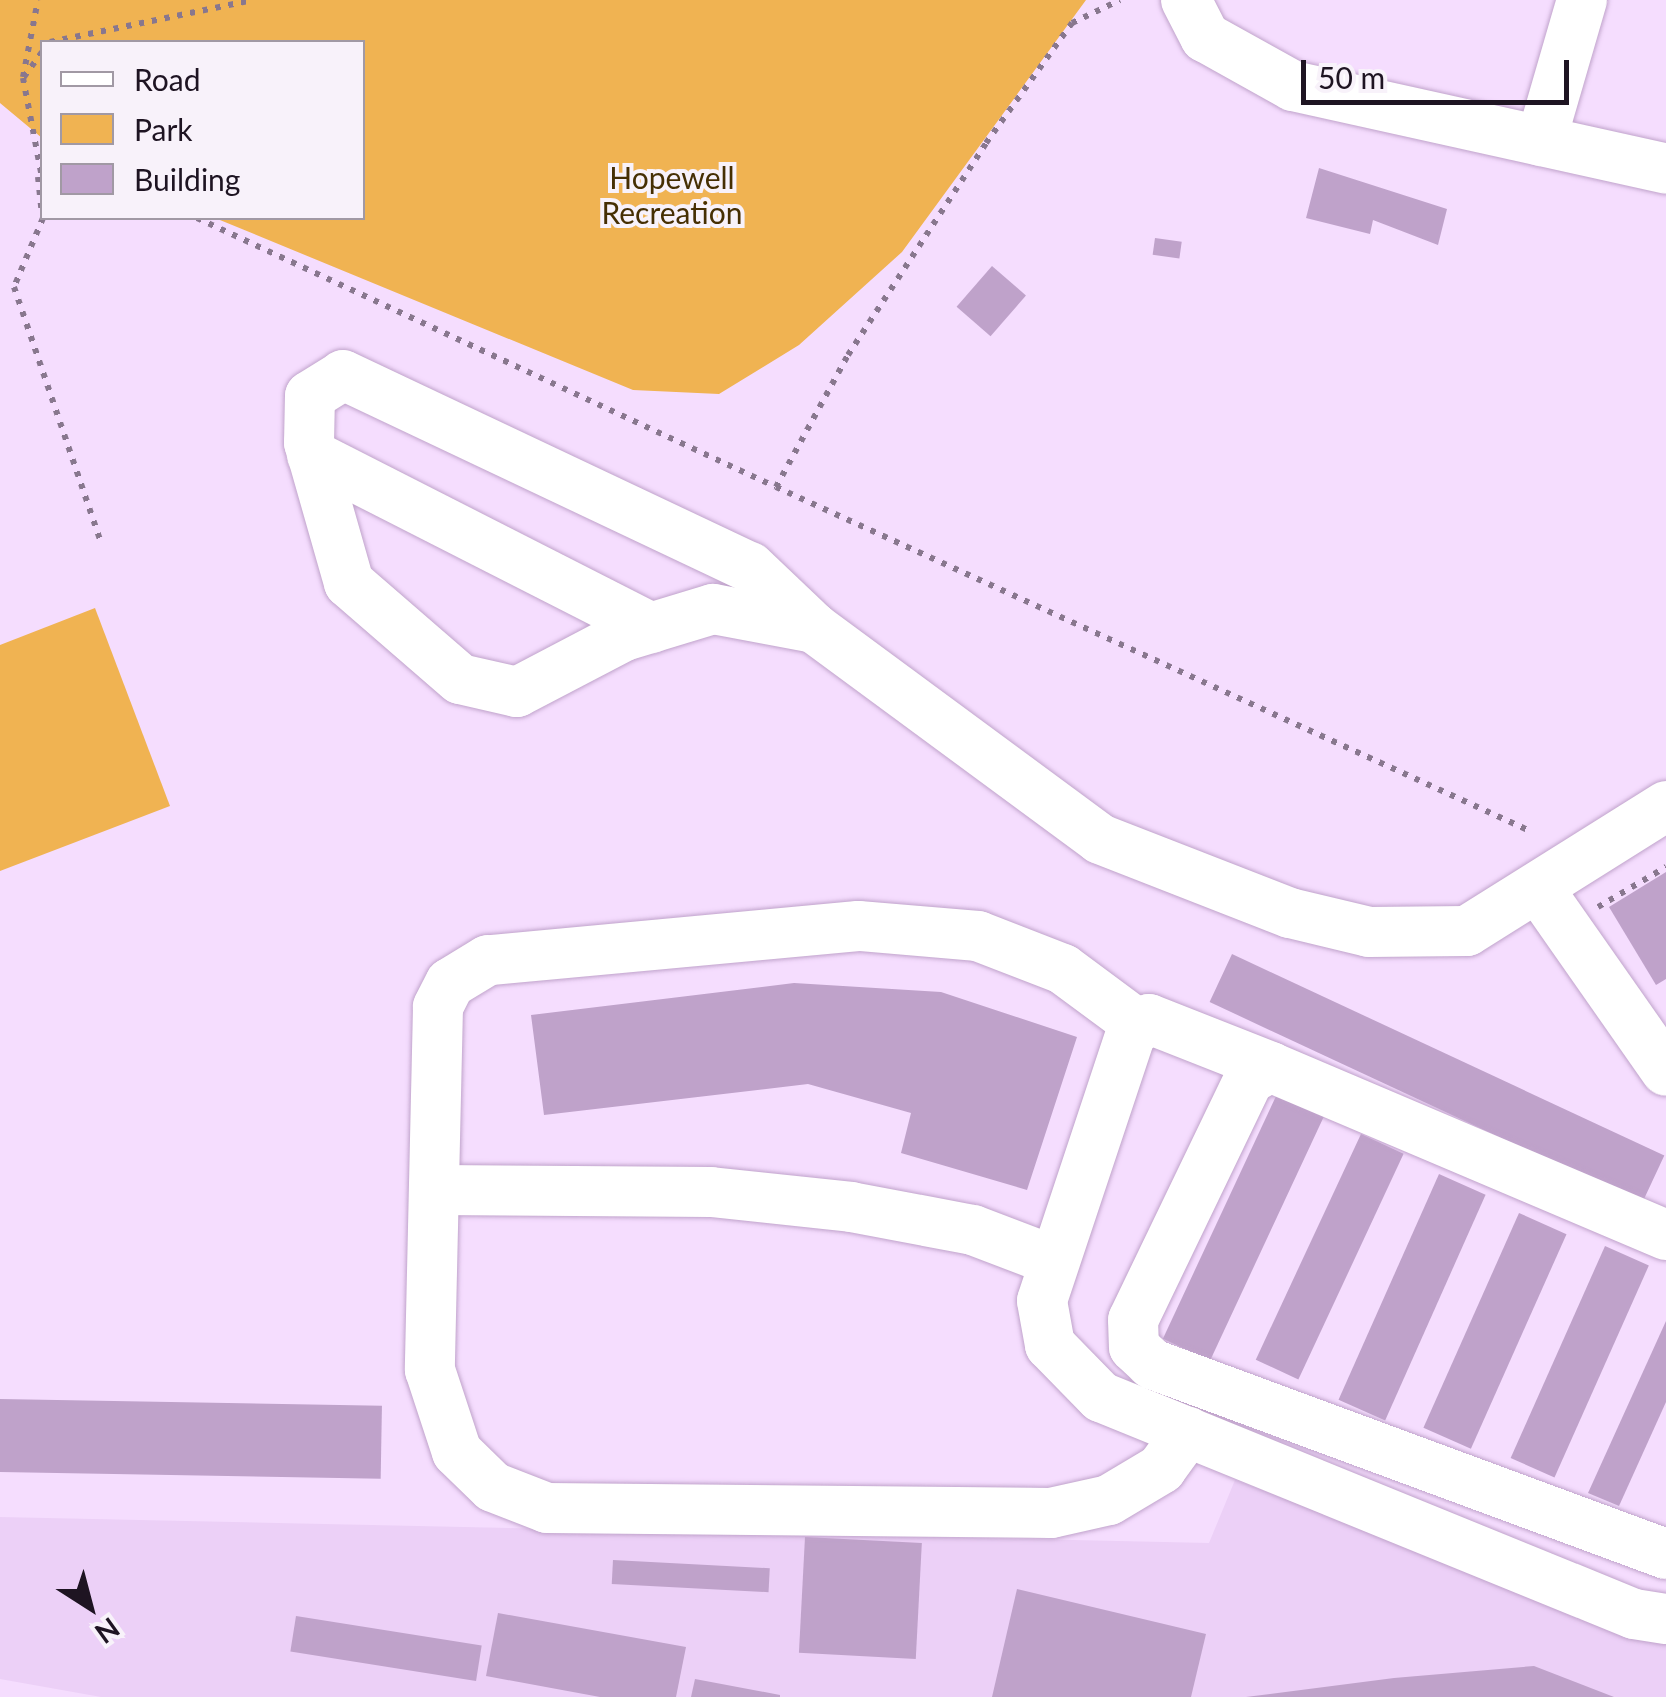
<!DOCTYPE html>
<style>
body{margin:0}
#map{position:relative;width:1666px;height:1697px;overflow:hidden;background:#f5ddfe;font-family:Lato,sans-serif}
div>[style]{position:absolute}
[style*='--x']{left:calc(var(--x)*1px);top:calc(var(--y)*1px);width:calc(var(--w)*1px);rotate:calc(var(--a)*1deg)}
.built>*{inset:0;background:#ecd0f7}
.green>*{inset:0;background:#f0b352}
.building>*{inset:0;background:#bfa2ca;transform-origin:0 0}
.path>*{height:6px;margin-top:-3px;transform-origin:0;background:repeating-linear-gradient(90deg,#88778e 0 5px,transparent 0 13px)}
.roads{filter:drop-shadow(0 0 2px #c0a3cb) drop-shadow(0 0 2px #c0a3cb)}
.minor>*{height:50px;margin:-25px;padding:0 25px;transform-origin:25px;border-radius:25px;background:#fff}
span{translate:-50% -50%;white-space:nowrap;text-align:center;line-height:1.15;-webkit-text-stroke:8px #f8f2fa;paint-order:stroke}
.park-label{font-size:30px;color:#462f03}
.legend{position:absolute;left:40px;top:40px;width:325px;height:180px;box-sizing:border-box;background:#f8f2fa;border:2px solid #a199a4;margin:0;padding:12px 18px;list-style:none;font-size:30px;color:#1e1422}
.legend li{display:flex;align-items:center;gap:20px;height:50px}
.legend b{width:50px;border:2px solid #a199a4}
.north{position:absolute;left:40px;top:1557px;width:100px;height:100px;-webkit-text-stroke:8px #f8f2fa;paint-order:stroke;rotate:144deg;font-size:28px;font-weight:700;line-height:40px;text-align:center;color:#1e1422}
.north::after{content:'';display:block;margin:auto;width:35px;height:45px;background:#1e1422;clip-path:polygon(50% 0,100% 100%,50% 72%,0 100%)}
.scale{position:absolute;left:1301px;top:60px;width:268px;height:45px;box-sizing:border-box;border:5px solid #1e1422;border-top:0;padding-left:12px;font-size:30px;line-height:35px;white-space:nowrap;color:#1e1422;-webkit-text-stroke:8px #f8f2fa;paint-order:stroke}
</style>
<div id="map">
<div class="built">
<i style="clip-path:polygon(1235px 1480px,1666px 1644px,1666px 1697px,101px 1697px,0 1679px,0 1517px,1209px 1543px)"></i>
</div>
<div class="green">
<i style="clip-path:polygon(0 0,1086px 0,902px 252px,799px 345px,719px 394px,633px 390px,215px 218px,362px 218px,362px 42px,42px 42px,42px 138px,0 103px)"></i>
<i style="clip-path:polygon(95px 608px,170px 806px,0 871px,0 645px)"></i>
</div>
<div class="building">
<i style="clip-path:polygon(1319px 168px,1447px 209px,1438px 245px,1373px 220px,1370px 234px,1306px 218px)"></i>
<i style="left:1155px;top:238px;width:27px;height:17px;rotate:8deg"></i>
<i style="left:992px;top:266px;width:45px;height:54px;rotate:41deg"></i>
<i style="clip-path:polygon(1666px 872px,1666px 979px,1656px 985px,1609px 907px)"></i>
<i style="left:1232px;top:954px;width:477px;height:53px;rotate:25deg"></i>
<i style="clip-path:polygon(794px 983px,941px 992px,1077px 1037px,1027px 1190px,901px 1153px,911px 1113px,808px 1084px,544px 1115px,531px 1015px)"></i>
<i style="left:1277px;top:1094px;width:52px;height:270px;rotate:25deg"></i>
<i style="left:1361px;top:1134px;width:47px;height:249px;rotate:25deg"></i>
<i style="left:1439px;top:1174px;width:51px;height:247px;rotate:24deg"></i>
<i style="left:1519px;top:1213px;width:52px;height:235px;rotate:24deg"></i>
<i style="left:1605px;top:1246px;width:48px;height:232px;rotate:24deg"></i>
<i style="clip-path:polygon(1666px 1321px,1666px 1402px,1619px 1506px,1588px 1493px)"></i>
<i style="left:0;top:1399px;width:382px;height:73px;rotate:1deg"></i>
<i style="left:805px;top:1537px;width:117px;height:116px;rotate:3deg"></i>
<i style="left:613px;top:1560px;width:157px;height:24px;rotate:3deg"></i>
<i style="clip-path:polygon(1017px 1589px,1206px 1634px,1191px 1697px,992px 1697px)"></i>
<i style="clip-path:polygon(498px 1613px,686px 1647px,676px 1697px,600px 1697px,486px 1676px)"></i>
<i style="left:296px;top:1616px;width:188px;height:36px;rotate:9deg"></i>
<i style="clip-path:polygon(1534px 1666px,1614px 1697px,1246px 1697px,1394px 1678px)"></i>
<i style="clip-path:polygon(695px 1679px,780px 1695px,780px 1697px,691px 1697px)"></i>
</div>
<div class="path">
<i style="--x:50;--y:42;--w:206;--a:-11.7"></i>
<i style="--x:42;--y:52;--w:32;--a:126"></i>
<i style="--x:23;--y:78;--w:102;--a:79.2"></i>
<i style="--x:23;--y:77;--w:78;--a:-79"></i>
<i style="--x:38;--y:177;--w:39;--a:84"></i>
<i style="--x:43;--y:218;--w:75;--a:112.8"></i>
<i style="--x:14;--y:287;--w:270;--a:71.2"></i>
<i style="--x:197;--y:218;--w:638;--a:24.92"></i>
<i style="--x:776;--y:487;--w:150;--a:-61.4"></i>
<i style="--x:848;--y:355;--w:253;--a:-56.9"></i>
<i style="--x:986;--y:143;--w:148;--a:-54.4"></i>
<i style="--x:1072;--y:23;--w:53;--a:-25.6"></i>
<i style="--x:776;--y:487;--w:827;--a:24.52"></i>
<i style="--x:1598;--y:907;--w:79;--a:-30.5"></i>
</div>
<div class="roads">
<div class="minor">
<i style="--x:1186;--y:0;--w:42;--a:62.8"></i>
<i style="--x:1205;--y:37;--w:101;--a:29.1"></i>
<i style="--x:1293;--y:86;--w:382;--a:12.5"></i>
<i style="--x:1541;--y:141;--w:147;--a:-73.8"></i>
<i style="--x:312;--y:455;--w:381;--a:27"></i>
<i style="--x:814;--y:628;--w:103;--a:-169.3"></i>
<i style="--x:713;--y:609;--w:93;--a:163.1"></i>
<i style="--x:624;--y:636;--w:121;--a:152.4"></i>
<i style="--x:517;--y:692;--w:58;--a:-167.2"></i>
<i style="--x:460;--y:679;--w:147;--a:-139.1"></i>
<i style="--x:349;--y:583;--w:146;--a:-105.9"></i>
<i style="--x:309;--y:443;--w:47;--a:-88.8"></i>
<i style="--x:310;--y:396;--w:39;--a:-32"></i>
<i style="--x:343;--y:375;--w:450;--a:25.3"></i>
<i style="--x:750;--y:567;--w:88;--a:43.6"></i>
<i style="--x:814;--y:628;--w:355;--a:36.4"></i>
<i style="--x:1100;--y:839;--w:204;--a:21.3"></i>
<i style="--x:1290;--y:913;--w:81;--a:13.5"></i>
<i style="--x:1369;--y:932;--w:98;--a:-0.6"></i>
<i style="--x:1467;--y:931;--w:235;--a:-32.1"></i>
<i style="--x:1538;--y:888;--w:223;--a:55"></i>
<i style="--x:1140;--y:1026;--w:96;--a:-143.5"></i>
<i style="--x:1063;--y:969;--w:91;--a:-158.8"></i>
<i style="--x:978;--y:936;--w:120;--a:-175.2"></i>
<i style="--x:858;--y:926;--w:372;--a:174.7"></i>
<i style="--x:488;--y:960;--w:44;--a:148.8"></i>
<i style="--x:450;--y:983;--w:27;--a:117"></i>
<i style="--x:438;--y:1007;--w:363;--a:91.3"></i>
<i style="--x:430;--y:1370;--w:86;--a:71.8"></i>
<i style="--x:457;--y:1452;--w:50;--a:44.2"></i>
<i style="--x:493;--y:1487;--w:58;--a:21.3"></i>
<i style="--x:547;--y:1508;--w:504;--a:0.57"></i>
<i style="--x:1051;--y:1513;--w:59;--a:-12.6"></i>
<i style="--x:1109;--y:1500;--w:61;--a:-30.8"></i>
<i style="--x:1161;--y:1469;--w:46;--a:-53.9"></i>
<i style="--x:1271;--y:1067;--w:131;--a:-158.5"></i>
<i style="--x:1149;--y:1019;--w:23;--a:142"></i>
<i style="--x:1131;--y:1033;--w:282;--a:108.4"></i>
<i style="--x:1042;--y:1301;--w:45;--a:79.7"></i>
<i style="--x:1050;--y:1345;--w:73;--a:45.6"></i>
<i style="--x:1101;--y:1397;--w:575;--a:22.15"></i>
<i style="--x:1634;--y:1614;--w:32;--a:9"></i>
<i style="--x:436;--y:1190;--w:275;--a:0.4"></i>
<i style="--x:711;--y:1192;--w:141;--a:6.1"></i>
<i style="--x:851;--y:1207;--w:124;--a:10.7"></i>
<i style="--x:973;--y:1230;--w:87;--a:20.9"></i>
<i style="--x:1666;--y:1235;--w:429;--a:-157"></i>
<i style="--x:1271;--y:1067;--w:25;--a:151"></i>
<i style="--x:1249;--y:1079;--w:267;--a:115.7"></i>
<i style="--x:1133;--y:1320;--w:27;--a:88"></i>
<i style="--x:1134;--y:1347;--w:25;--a:43"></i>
<i style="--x:1152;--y:1364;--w:548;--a:20.29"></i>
</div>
</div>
<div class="park-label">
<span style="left:672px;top:194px">Hopewell<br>Recreation</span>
</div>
<ul class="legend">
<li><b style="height:12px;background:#fff"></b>Road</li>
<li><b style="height:28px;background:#f0b352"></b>Park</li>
<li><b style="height:28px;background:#bfa2ca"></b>Building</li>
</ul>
<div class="north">N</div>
<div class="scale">50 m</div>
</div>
